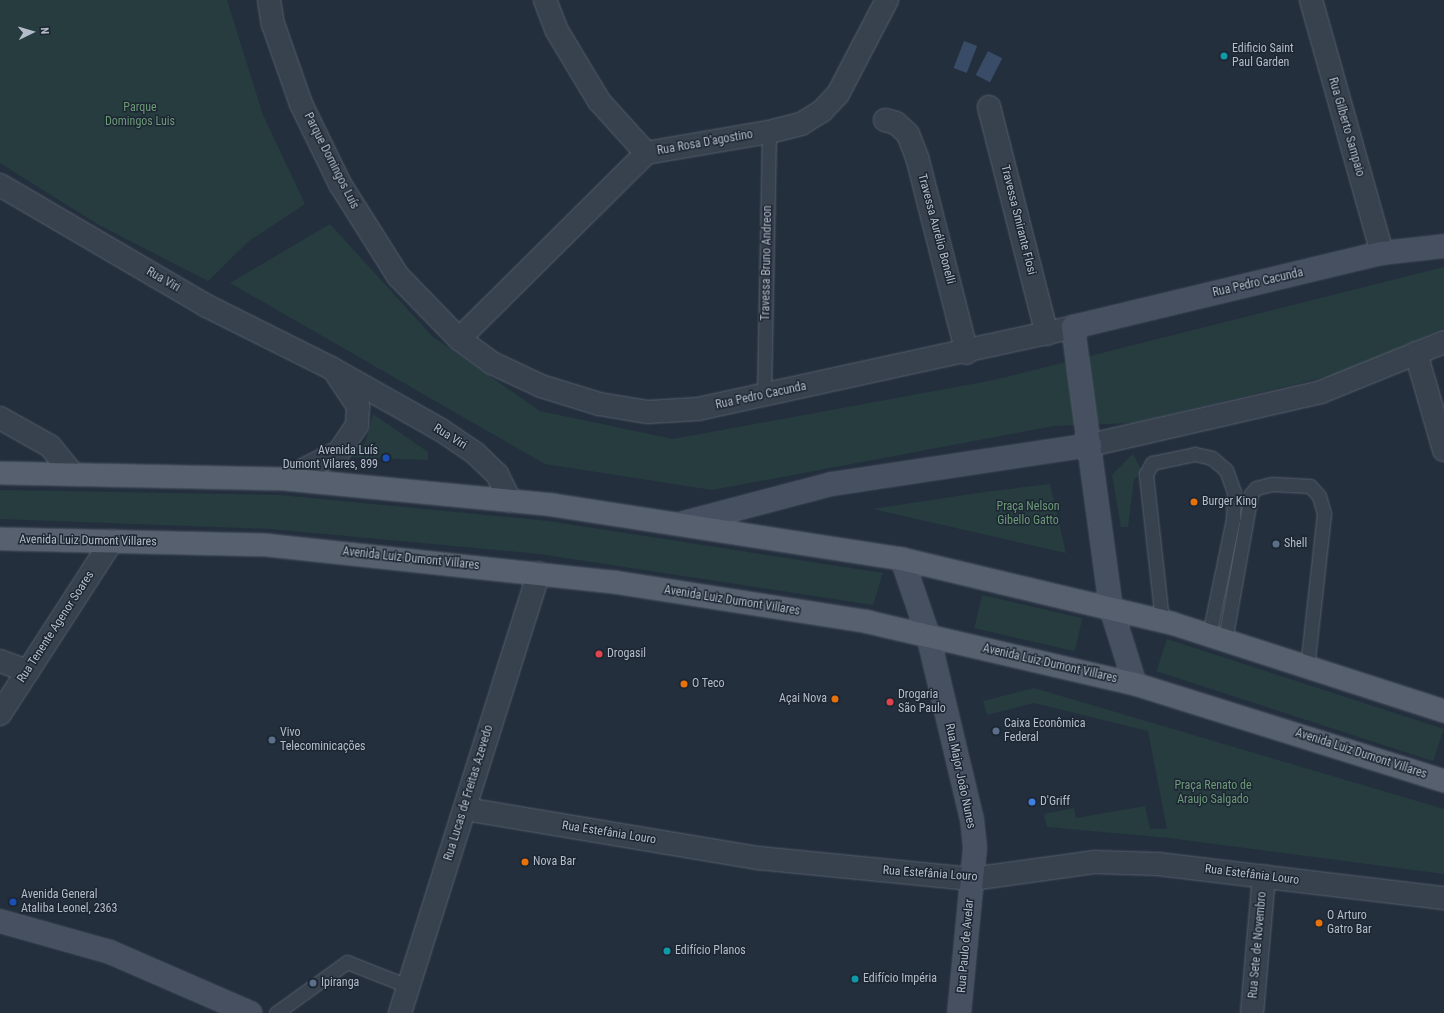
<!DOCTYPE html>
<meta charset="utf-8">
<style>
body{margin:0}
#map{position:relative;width:1444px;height:1013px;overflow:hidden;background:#242f3e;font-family:"Roboto Condensed",sans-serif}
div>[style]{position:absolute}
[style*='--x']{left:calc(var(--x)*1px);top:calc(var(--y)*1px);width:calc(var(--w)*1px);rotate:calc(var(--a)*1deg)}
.green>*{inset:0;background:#263c3f;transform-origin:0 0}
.water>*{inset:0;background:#394c67;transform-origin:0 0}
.roads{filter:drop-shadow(0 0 1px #565f6c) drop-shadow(0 0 1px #565f6c)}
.lane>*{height:13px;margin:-6.5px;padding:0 6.5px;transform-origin:6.5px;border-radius:6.5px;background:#38414e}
.street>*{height:22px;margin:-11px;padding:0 11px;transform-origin:11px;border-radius:11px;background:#38414e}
.secondary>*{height:22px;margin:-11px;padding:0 11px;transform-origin:11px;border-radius:11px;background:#465061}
.primary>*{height:22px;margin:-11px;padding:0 11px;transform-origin:11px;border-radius:11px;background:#56606e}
.dots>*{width:11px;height:11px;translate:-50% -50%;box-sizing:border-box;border:2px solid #1d2633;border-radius:50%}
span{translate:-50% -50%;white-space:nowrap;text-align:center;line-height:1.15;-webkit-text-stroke:3px #1d2633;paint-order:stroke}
.poi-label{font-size:12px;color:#b4bcc9}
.left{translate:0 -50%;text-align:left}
.right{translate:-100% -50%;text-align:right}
.park-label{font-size:12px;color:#6b9a76}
.street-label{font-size:12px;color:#b4bcc9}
.north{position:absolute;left:12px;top:12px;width:40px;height:40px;-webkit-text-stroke:3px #1d2633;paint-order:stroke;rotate:85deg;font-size:11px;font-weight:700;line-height:16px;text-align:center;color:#b4bcc9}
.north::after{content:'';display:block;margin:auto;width:14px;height:18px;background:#b4bcc9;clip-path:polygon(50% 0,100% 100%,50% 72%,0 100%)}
</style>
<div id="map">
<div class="green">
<i style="clip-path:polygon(0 0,227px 0,263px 115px,305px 204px,249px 241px,208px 281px,99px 225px,0 163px)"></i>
<i style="clip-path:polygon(330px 224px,432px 336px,540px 411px,673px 439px,994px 380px,1444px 267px,1444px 328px,1339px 374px,1132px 423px,1054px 426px,712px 490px,545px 464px,230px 283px)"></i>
<i style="clip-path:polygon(373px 414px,428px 452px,428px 460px,345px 457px,365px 443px)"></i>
<i style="clip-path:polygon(1133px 454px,1142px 471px,1134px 480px,1128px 527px,1121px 527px,1112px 475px)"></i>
<i style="clip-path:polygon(1050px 484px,1066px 553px,872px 509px,984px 492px)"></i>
<i style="clip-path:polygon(0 490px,280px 495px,548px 521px,883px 573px,873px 605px,539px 554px,271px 529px,0 519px)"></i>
<i style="left:982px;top:595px;width:103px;height:34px;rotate:13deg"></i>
<i style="left:1167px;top:639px;width:291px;height:34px;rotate:18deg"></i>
<i style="clip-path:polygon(1034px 688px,1444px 809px,1444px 874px,1169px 838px,1047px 827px,1044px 814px,1074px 808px,1076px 818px,1145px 806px,1150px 829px,1167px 829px,1148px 731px,1034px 703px,987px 715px,983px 701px)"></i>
</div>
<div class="water">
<i style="left:964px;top:41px;width:14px;height:29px;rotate:21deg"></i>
<i style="left:988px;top:51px;width:16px;height:27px;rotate:27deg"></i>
</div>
<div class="roads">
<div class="lane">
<i style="--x:764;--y:395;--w:263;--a:-88.9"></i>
<i style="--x:1162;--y:620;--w:147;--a:-96.3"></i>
<i style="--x:1146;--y:474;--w:13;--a:-61"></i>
<i style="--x:1152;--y:463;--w:44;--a:-11.8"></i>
<i style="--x:1195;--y:454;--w:17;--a:13"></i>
<i style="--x:1212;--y:458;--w:18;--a:41"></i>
<i style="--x:1226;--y:470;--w:23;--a:70"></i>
<i style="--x:1234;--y:492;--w:27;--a:92"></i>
<i style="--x:1233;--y:519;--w:118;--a:101.7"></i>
<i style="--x:1225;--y:640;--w:148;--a:-79.9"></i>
<i style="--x:1251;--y:494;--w:8;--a:-50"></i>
<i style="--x:1256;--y:488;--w:16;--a:-14"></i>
<i style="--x:1272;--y:484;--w:38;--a:3"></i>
<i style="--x:1310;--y:486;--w:13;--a:48"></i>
<i style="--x:1319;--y:496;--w:19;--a:74"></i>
<i style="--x:1324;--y:514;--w:154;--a:96.3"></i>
<i style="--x:276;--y:1013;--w:87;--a:-35.7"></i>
<i style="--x:347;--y:962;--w:66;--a:21.5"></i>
</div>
<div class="street">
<i style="--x:269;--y:0;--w:24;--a:81"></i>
<i style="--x:273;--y:24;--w:85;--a:70.7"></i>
<i style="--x:301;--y:104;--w:89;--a:64"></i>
<i style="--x:340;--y:184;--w:109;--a:57.8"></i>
<i style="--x:398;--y:276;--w:88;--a:45.9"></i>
<i style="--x:459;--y:339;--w:41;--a:36"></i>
<i style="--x:492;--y:363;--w:54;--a:25.1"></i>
<i style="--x:541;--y:386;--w:61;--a:17.2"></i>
<i style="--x:599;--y:404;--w:50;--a:9.3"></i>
<i style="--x:648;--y:412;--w:50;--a:-3.4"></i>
<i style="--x:698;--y:409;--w:384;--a:-12.3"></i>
<i style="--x:545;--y:0;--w:33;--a:69"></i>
<i style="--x:557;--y:31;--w:82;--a:59"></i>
<i style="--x:599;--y:101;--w:70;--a:47.9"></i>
<i style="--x:1311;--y:0;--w:263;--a:74.3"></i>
<i style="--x:989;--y:107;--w:234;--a:75.7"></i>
<i style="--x:885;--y:120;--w:11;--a:15"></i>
<i style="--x:896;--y:123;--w:16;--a:43"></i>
<i style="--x:908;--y:134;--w:25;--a:69"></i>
<i style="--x:917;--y:157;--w:202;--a:75.7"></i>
<i style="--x:0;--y:185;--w:240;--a:30.3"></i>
<i style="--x:207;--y:306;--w:139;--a:26.6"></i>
<i style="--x:331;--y:368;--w:126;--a:29.4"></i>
<i style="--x:441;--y:430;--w:41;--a:34.1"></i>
<i style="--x:475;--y:453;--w:30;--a:44"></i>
<i style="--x:497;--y:474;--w:30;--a:64"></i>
<i style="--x:459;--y:339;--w:264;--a:-44.8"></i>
<i style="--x:646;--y:153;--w:125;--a:-9.7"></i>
<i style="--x:769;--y:132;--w:33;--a:-14"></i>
<i style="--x:801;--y:124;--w:25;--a:-32"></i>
<i style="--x:822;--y:111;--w:23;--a:-47"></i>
<i style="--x:838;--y:94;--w:106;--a:-62.5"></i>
<i style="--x:1416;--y:353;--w:101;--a:73.9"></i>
<i style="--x:0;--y:418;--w:57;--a:29.2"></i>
<i style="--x:50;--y:446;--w:36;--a:51"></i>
<i style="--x:1090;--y:445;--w:237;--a:-12.9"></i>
<i style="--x:1321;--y:392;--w:133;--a:-22.1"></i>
<i style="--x:285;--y:479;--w:60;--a:-26.6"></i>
<i style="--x:339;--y:452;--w:32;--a:-56"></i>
<i style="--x:357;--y:425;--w:19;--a:-87"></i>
<i style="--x:358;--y:406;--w:37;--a:-124"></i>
<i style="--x:0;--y:661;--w:30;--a:20"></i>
<i style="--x:0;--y:714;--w:206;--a:-57.1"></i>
<i style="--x:465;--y:809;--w:297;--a:9.5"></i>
<i style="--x:758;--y:858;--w:215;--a:5.6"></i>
<i style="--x:972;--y:879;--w:123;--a:-7.9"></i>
<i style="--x:1094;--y:862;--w:64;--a:1.8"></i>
<i style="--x:1158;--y:864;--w:288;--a:6.8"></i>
<i style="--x:400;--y:1013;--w:461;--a:-72.5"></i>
<i style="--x:1252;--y:1013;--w:137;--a:-85"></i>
</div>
<div class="secondary">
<i style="--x:679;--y:524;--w:158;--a:-14.7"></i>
<i style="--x:832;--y:484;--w:261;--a:-8.6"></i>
<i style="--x:902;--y:559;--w:80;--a:71.1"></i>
<i style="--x:928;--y:635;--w:189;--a:76.6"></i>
<i style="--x:972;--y:819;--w:29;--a:84"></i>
<i style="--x:975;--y:848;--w:166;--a:95.5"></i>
<i style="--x:1135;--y:684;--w:80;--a:-107.5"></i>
<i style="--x:1111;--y:608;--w:284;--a:-97.7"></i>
<i style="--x:1073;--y:327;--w:318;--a:-13.5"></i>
<i style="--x:1382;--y:253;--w:62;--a:-6.4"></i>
<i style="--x:0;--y:921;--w:114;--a:15.7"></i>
<i style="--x:110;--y:952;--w:153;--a:23.5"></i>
</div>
<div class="primary">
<i style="--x:0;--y:473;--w:285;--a:1.2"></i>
<i style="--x:285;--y:479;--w:269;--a:5.5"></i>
<i style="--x:553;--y:505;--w:353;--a:8.8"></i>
<i style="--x:902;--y:559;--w:277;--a:13.4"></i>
<i style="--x:1171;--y:623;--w:287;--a:17.9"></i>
<i style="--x:0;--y:539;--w:266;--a:1.3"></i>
<i style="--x:266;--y:545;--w:350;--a:6.1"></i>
<i style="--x:614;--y:582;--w:257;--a:8.9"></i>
<i style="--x:868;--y:622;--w:274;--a:13.1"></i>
<i style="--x:1135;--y:684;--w:324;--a:17.4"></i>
</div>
</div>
<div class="dots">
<i style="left:1224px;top:56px;background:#0f9aa8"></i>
<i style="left:386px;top:458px;background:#1a4fb4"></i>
<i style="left:1194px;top:502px;background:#e8710a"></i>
<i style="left:1276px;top:544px;background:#5c6f8a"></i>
<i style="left:599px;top:654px;background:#e0444e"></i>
<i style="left:684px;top:684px;background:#e8710a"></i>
<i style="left:835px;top:699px;background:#e8710a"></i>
<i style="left:890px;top:702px;background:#e0444e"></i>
<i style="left:996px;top:731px;background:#5c6f8a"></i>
<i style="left:272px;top:740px;background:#5c6f8a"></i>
<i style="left:1032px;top:802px;background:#3f7fe0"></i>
<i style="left:525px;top:862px;background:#e8710a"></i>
<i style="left:13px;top:902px;background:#1a4fb4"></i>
<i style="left:1319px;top:923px;background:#e8710a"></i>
<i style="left:667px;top:951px;background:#0f9aa8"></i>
<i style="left:855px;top:979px;background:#0f9aa8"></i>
<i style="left:313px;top:983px;background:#5c6f8a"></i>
</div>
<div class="poi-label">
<span class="left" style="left:1232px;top:56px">Edificio Saint<br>Paul Garden</span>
<span class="right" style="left:378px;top:458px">Avenida Luís<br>Dumont Vilares, 899</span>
<span class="left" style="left:1202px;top:502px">Burger King</span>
<span class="left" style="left:1284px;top:544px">Shell</span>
<span class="left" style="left:607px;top:654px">Drogasil</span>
<span class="left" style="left:692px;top:684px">O Teco</span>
<span class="left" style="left:898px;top:702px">Drogaria<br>São Paulo</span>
<span class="right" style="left:827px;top:699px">Açai Nova</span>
<span class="left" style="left:1004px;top:731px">Caixa Econômica<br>Federal</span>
<span class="left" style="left:280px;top:740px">Vivo<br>Telecominicações</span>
<span class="left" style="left:1040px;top:802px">D'Griff</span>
<span class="left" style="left:533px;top:862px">Nova Bar</span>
<span class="left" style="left:21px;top:902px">Avenida General<br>Ataliba Leonel, 2363</span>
<span class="left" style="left:1327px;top:923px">O Arturo<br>Gatro Bar</span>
<span class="left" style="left:675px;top:951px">Edifício Planos</span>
<span class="left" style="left:863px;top:979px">Edifício Impéria</span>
<span class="left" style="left:321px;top:983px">Ipiranga</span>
</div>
<div class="park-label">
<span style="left:140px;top:115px">Parque<br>Domingos Luis</span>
<span style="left:1028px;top:514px">Praça Nelson<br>Gibello Gatto</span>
<span style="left:1213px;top:793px">Praça Renato de<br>Araujo Salgado</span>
</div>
<div class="street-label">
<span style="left:1346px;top:127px;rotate:74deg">Rua Gilberto Sampaio</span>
<span style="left:705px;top:143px;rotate:-10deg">Rua Rosa D'agostino</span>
<span style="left:331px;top:161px;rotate:63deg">Parque Domingos Luís</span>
<span style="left:1018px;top:220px;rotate:76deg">Travessa Smirante Flosi</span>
<span style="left:936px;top:229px;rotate:75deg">Travessa Aurélio Bonelli</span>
<span style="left:767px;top:263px;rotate:-89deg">Travessa Bruno Andreon</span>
<span style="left:163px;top:280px;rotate:30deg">Rua Viri</span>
<span style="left:1258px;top:283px;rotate:-13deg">Rua Pedro Cacunda</span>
<span style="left:761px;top:396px;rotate:-12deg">Rua Pedro Cacunda</span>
<span style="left:450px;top:437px;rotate:32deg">Rua Viri</span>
<span style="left:88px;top:541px;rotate:1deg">Avenida Luiz Dumont Villares</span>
<span style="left:411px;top:559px;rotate:6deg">Avenida Luiz Dumont Villares</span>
<span style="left:732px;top:601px;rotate:9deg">Avenida Luiz Dumont Villares</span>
<span style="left:56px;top:627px;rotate:-57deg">Rua Tenente Agenor Soares</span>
<span style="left:1050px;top:664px;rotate:13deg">Avenida Luiz Dumont Villares</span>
<span style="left:1361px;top:754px;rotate:18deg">Avenida Luiz Dumont Villares</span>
<span style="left:960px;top:776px;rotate:78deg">Rua Major João Nunes</span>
<span style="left:469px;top:793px;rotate:-73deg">Rua Lucas de Freitas Azevedo</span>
<span style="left:609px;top:833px;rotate:9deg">Rua Estefânia Louro</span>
<span style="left:930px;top:874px;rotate:4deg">Rua Estefânia Louro</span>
<span style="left:1252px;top:875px;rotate:7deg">Rua Estefânia Louro</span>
<span style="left:1258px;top:945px;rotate:-85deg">Rua Sete de Novembro</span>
<span style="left:966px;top:946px;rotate:-85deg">Rua Paulo de Avelar</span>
</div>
<div class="north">N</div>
</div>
